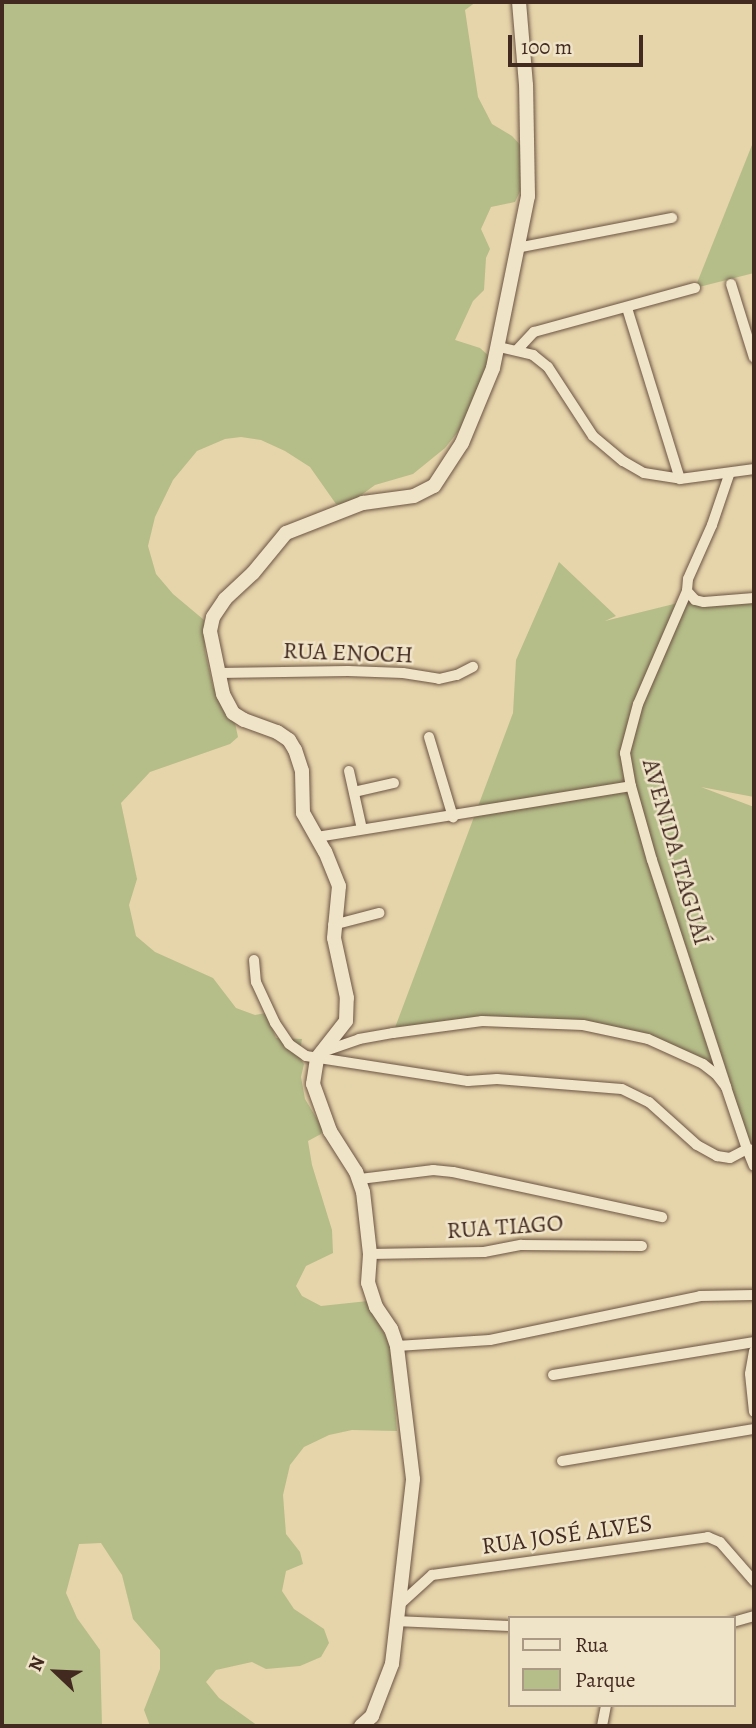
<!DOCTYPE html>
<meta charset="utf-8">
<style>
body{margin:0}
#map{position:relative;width:756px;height:1728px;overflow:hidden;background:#e6d4ab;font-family:Alegreya,serif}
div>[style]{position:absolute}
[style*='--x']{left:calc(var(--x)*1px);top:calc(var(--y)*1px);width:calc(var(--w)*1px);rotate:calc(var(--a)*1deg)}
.green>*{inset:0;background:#b5bd89}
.roads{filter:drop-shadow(0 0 2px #6c5443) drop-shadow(0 0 2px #6c5443)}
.street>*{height:10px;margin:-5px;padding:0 5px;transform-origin:5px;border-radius:5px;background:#efe3c8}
.secondary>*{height:14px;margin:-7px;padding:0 7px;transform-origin:7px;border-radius:7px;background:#efe3c8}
span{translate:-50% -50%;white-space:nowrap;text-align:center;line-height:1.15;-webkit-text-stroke:5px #efe3c8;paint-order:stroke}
.street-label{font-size:24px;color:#432a20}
.frame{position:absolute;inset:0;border:4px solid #432a20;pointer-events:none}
.legend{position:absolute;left:508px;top:1616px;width:228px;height:91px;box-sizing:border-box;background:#efe3c8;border:2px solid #aa9985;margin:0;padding:9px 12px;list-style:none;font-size:21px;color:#432a20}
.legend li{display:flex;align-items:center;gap:14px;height:35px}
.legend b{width:35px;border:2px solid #aa9985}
.north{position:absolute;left:21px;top:1637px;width:70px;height:70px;-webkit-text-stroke:5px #efe3c8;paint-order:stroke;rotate:293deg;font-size:19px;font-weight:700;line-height:28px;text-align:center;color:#432a20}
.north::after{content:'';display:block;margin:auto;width:24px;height:32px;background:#432a20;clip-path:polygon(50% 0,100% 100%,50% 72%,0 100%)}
.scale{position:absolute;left:508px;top:35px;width:135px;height:32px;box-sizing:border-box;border:4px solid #432a20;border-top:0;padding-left:9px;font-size:21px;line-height:24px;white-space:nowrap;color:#432a20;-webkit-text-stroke:5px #efe3c8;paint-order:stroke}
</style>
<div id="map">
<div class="green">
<i style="clip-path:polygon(2px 2px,476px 2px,465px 10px,478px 97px,492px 124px,512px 136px,525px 150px,522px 187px,515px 202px,491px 207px,481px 229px,490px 249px,486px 258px,484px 290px,473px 301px,455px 340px,480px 348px,489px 356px,488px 368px,461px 428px,445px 448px,413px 474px,375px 485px,349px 504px,336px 504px,310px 467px,285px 451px,261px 440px,241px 437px,225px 439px,197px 451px,173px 480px,155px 517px,148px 546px,156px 574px,173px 594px,204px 620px,205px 651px,213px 687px,235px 723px,238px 737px,230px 744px,150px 772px,121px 803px,137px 879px,129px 905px,136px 936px,155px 952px,213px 978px,236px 1008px,255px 1015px,266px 1013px,276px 1038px,302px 1039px,299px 1057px,304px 1064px,301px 1077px,305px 1099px,323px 1129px,321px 1134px,308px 1141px,312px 1165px,332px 1230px,333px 1253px,306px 1266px,296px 1286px,302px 1296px,321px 1306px,368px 1301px,390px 1345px,397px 1431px,352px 1430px,329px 1435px,304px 1447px,290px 1465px,283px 1495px,286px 1534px,300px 1552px,303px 1564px,286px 1571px,282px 1591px,294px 1609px,324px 1629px,329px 1643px,321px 1657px,300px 1666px,266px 1669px,252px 1662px,216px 1670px,206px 1682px,219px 1698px,258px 1726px,150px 1726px,144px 1710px,160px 1669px,160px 1650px,133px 1619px,122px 1575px,101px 1543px,79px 1544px,66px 1593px,77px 1618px,100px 1650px,102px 1726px,2px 1726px)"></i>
<i style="clip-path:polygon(754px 140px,754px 273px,695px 288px)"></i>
<i style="clip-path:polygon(559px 562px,616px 616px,605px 621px,678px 603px,754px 598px,754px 797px,701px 787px,754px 807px,754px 1145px,741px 1135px,726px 1087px,703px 1064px,648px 1039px,583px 1025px,483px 1021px,393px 1033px,513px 713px,516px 660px)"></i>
</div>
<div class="roads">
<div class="street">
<i style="--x:517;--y:248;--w:158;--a:-11"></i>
<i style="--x:731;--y:284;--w:77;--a:72.7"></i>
<i style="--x:627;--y:308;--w:179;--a:72.8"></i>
<i style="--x:499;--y:347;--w:35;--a:13"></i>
<i style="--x:533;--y:355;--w:19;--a:39"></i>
<i style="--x:548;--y:367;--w:82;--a:56.9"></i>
<i style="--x:593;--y:436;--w:39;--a:40"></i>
<i style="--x:623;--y:461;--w:24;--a:30"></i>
<i style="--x:644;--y:473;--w:36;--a:9"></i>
<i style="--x:680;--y:479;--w:75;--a:-7.7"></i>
<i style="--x:517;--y:350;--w:25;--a:-47"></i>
<i style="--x:534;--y:332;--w:167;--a:-15.3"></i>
<i style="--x:729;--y:475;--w:53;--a:108.8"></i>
<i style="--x:712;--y:525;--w:59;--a:114"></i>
<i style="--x:688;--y:579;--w:12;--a:95"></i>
<i style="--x:687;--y:591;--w:12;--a:48"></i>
<i style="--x:695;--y:600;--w:9;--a:13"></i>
<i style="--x:704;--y:602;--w:50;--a:-4.6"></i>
<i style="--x:687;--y:591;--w:123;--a:113.4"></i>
<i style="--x:638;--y:704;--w:51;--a:104.9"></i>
<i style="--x:625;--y:753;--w:34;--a:80"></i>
<i style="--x:631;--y:786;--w:77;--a:74.2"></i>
<i style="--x:652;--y:860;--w:239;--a:71.9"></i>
<i style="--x:219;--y:673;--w:129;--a:-0.9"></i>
<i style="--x:348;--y:671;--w:55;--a:2.1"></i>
<i style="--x:403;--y:673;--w:36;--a:9"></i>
<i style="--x:439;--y:679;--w:18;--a:-13"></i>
<i style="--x:457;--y:675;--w:18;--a:-27"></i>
<i style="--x:429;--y:737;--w:84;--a:73.3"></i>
<i style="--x:349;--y:771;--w:59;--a:77.4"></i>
<i style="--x:354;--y:792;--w:41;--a:-12.7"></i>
<i style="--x:317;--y:837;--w:318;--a:-9.2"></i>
<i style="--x:333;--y:925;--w:48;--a:-14.6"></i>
<i style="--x:254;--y:960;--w:22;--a:85"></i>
<i style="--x:256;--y:982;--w:45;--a:65.1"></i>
<i style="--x:275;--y:1023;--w:25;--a:56"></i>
<i style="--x:289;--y:1044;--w:21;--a:35"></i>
<i style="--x:306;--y:1056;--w:164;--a:8.8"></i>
<i style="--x:468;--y:1081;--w:29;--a:-4"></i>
<i style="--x:497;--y:1079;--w:125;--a:4.6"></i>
<i style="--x:622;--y:1089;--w:30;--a:26"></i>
<i style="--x:649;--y:1102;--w:64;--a:41.9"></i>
<i style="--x:697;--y:1145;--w:23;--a:29"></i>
<i style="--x:717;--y:1156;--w:13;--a:9"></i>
<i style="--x:730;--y:1158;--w:19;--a:-28"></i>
<i style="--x:747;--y:1149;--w:18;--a:68"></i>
<i style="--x:325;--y:1051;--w:36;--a:-19"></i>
<i style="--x:359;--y:1039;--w:35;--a:-10"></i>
<i style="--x:393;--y:1033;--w:90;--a:-7.7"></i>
<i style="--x:482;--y:1021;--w:101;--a:2.3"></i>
<i style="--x:583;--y:1025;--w:66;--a:12.2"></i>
<i style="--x:648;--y:1039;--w:60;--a:24.4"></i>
<i style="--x:703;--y:1064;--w:16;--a:38"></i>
<i style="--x:716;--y:1074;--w:16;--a:52"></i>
<i style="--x:726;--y:1087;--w:65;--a:71.3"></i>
<i style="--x:747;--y:1149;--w:6;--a:9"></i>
<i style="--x:360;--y:1179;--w:74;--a:-7"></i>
<i style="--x:433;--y:1170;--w:20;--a:6"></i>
<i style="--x:453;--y:1172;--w:214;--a:12.2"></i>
<i style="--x:370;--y:1254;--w:114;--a:-1"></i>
<i style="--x:484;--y:1252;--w:38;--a:-11"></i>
<i style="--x:521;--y:1245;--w:121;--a:0.5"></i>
<i style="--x:397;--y:1346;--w:93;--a:-3.7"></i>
<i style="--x:490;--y:1340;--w:215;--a:-11.8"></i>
<i style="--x:700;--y:1296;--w:54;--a:-1.1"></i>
<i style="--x:754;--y:1351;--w:23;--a:100"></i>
<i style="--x:750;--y:1374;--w:38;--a:84"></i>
<i style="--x:553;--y:1375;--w:204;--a:-9.3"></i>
<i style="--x:562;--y:1461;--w:195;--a:-9.5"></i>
<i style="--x:399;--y:1605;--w:45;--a:-42.3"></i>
<i style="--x:432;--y:1575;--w:279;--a:-7.8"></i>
<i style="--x:708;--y:1537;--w:13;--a:23"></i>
<i style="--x:720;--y:1542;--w:52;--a:48.9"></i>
<i style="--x:395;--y:1621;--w:114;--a:2.5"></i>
<i style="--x:733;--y:1622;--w:22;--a:-16"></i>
<i style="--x:602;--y:1726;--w:21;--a:-79"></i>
</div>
<div class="secondary">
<i style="--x:361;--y:1726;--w:15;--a:-42"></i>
<i style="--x:372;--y:1716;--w:56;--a:-69"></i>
<i style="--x:392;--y:1664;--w:186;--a:-83.5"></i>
<i style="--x:413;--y:1479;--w:134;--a:-96.9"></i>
<i style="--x:397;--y:1346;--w:18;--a:-109"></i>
<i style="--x:391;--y:1329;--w:27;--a:-124"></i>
<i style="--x:376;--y:1307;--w:25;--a:-108"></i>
<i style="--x:368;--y:1283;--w:29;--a:-86"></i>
<i style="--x:370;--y:1254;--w:62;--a:-96.4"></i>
<i style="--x:363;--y:1192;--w:21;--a:-109"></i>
<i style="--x:356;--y:1172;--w:49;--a:-122.4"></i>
<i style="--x:330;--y:1131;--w:50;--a:-109.9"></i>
<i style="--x:313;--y:1084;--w:26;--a:-81"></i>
<i style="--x:317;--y:1058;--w:47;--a:-51.9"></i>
<i style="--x:346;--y:1021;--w:23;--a:-88"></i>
<i style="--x:347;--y:998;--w:61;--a:-102.2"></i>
<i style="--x:334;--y:938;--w:52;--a:-84.5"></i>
<i style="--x:339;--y:886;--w:37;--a:-112"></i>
<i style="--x:325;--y:852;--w:45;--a:-119.4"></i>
<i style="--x:303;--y:813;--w:42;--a:-91.4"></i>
<i style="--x:302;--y:771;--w:22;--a:-108"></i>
<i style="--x:295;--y:750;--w:12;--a:-121"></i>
<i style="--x:289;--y:740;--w:14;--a:-146"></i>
<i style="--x:277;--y:732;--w:35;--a:-160"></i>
<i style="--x:244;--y:720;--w:13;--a:-148"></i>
<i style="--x:233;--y:713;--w:21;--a:-118"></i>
<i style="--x:223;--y:694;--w:64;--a:-101.7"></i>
<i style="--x:210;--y:631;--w:14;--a:-78"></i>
<i style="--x:213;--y:617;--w:22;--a:-56"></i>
<i style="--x:225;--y:599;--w:38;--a:-43"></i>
<i style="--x:253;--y:573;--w:52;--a:-50.5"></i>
<i style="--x:286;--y:533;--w:83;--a:-21.3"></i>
<i style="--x:363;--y:503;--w:51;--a:-7.8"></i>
<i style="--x:414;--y:496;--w:22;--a:-27"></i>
<i style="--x:434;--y:486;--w:51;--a:-56.9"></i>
<i style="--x:462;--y:443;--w:81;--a:-67.5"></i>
<i style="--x:493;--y:368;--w:176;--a:-78.5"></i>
<i style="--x:528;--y:196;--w:111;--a:-91"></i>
<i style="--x:526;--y:85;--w:83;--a:-94.8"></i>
</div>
</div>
<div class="street-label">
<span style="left:348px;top:653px;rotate:2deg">RUA ENOCH</span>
<span style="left:676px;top:852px;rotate:74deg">AVENIDA ITAGUAÍ</span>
<span style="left:505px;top:1227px;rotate:-4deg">RUA TIAGO</span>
<span style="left:567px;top:1535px;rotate:-8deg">RUA JOSÉ ALVES</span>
</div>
<div class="frame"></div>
<ul class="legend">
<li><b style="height:9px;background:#efe3c8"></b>Rua</li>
<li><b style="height:19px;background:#b5bd89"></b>Parque</li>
</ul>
<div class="north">N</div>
<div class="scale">100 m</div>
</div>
